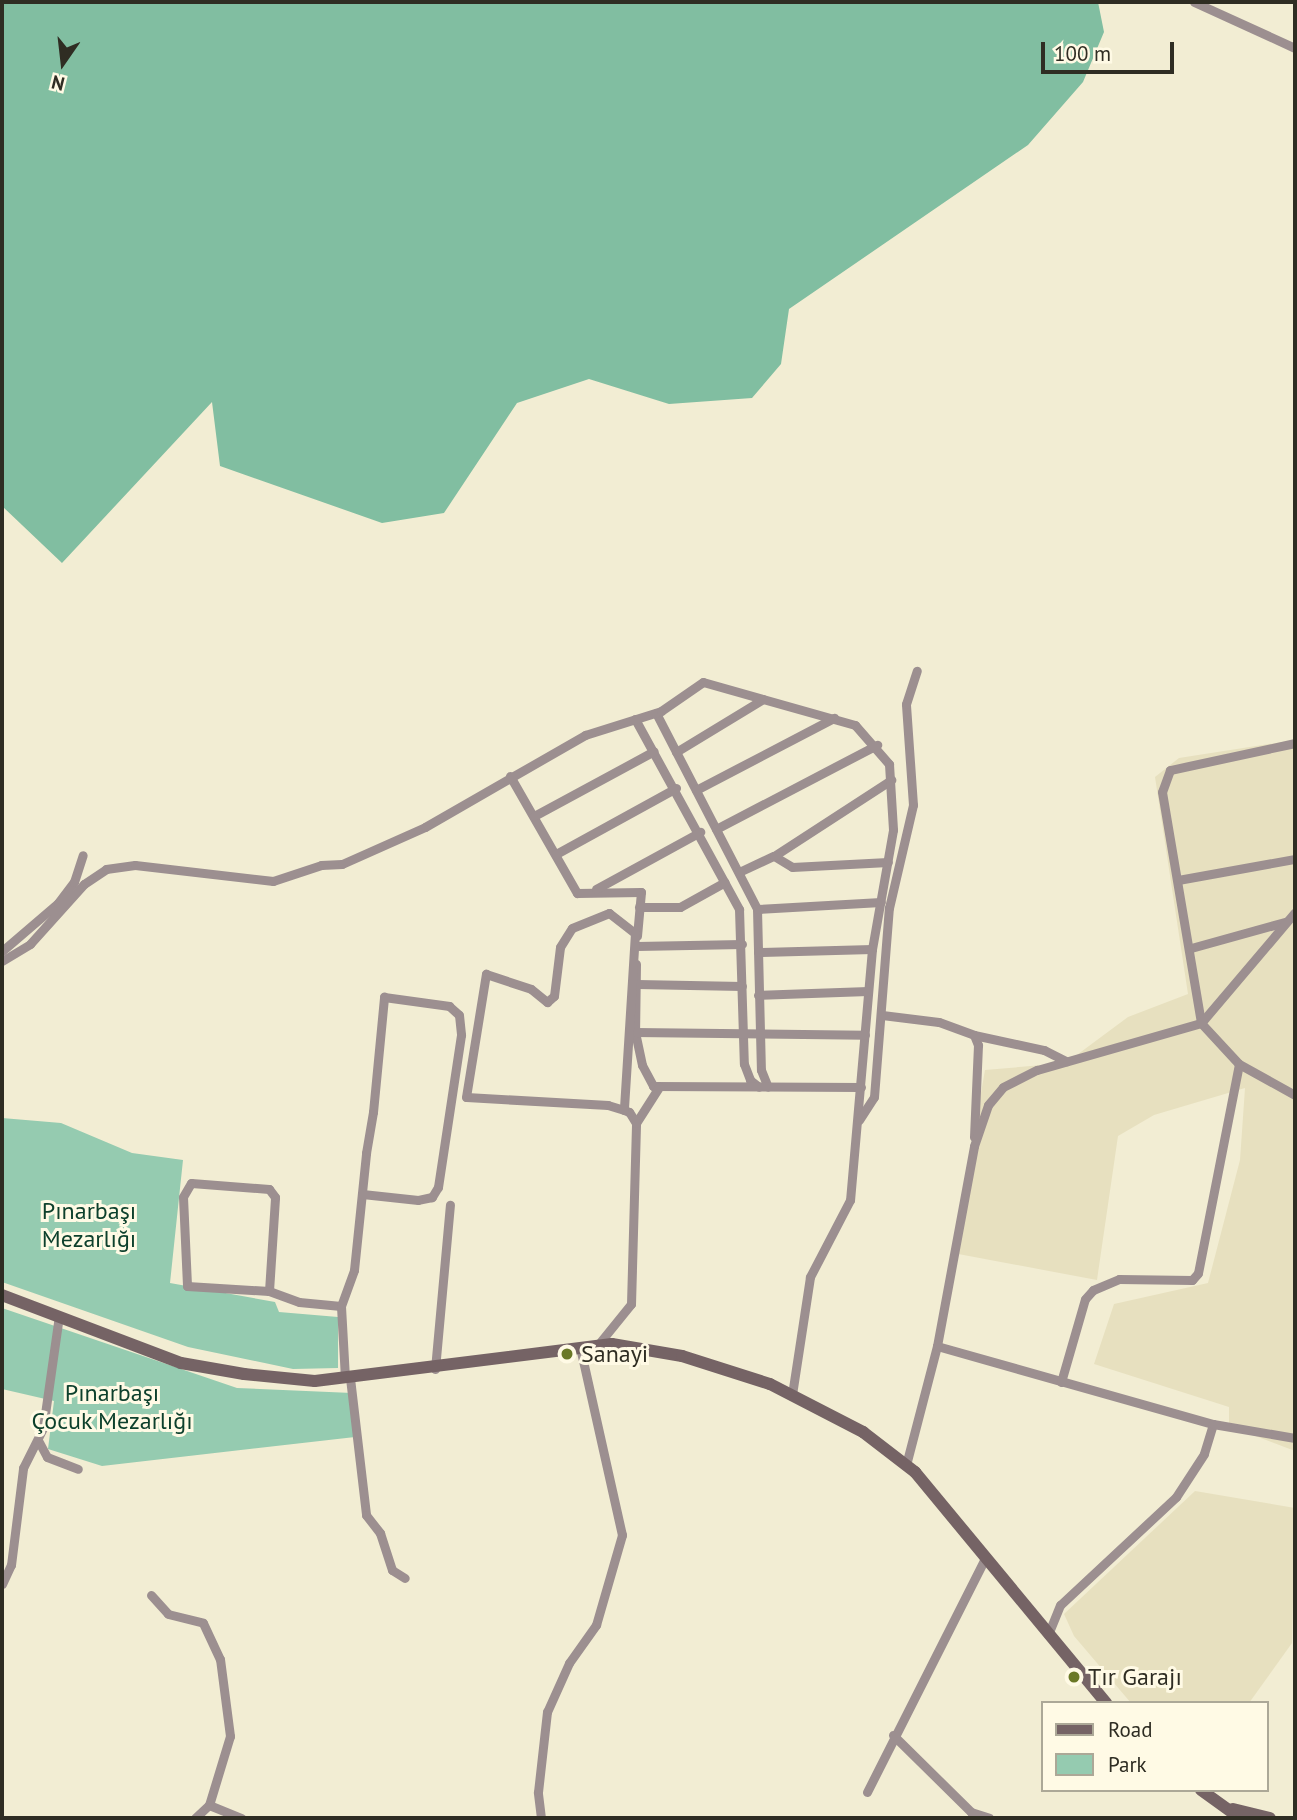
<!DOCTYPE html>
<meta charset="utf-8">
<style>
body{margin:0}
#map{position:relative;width:1297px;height:1820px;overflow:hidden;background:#f2edd3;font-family:"PT Sans",sans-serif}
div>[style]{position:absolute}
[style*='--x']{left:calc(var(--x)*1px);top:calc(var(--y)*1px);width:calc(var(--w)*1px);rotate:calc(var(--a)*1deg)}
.built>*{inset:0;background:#e7e0bf}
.green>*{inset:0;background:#95cbb0}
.forest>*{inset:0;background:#81bea1}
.street>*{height:9px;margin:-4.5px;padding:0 4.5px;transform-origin:4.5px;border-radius:4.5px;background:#9c8f90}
.secondary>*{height:12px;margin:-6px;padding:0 6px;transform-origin:6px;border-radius:6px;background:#756365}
.dots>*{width:19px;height:19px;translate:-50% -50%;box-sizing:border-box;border:4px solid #fffae5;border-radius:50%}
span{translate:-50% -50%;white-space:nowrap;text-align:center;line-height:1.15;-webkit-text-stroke:6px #fffae5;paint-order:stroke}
.park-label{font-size:24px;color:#0d402c}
.poi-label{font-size:24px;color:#2f2d23}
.left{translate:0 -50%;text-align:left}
.frame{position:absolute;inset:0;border:4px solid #2f2d23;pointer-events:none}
.legend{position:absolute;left:1041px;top:1701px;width:228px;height:91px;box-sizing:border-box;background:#fffae5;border:2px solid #aca897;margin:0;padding:9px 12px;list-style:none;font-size:21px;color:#2f2d23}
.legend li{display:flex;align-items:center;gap:14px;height:35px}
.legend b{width:35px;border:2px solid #aca897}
.north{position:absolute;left:28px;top:28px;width:70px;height:70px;-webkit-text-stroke:5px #fffae5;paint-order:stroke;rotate:194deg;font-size:19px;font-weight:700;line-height:28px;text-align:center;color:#2f2d23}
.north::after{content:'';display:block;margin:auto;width:24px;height:32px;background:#2f2d23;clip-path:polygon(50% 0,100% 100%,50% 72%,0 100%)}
.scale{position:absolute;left:1041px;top:42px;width:133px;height:32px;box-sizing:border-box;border:4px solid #2f2d23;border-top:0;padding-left:9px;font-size:21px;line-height:24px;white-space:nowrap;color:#2f2d23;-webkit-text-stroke:5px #fffae5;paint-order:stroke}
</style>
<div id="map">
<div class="built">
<i style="clip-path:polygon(1295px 740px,1293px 873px,1295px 1451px,1229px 1426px,1229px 1407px,1094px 1364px,1114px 1304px,1208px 1283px,1240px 1160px,1245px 1088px,1154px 1115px,1118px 1136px,1097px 1280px,953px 1253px,985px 1070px,1066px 1063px,1128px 1017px,1188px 994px,1155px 777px,1179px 758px)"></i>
<i style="clip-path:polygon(1195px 1491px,1295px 1508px,1292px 1643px,1249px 1703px,1131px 1703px,1074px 1636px,1064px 1614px)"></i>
</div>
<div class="green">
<i style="clip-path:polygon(2px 1118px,61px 1123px,132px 1153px,183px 1160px,170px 1283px,275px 1302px,279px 1312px,338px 1317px,338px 1368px,293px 1369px,188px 1347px,2px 1282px)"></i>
<i style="clip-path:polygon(2px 1308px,237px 1388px,352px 1393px,355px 1437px,102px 1466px,48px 1449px,54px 1401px,2px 1389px)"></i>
</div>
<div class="forest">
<i style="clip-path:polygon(2px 2px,1098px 2px,1104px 32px,1083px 82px,1028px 145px,789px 309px,781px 364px,752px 398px,669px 404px,589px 379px,517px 403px,444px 513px,382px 523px,220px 466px,212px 402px,62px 563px,2px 506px)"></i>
</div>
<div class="street">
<i style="--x:1194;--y:2;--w:111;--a:24.5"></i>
<i style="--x:656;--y:713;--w:220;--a:62.7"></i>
<i style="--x:757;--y:909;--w:161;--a:88.6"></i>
<i style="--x:761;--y:1070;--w:18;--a:68"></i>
<i style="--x:635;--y:719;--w:217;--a:61.3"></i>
<i style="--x:739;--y:909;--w:155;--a:88.2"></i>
<i style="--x:744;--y:1064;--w:17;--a:69"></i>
<i style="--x:750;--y:1080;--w:11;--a:38"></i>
<i style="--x:1295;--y:743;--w:128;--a:167.8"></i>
<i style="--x:1170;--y:770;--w:23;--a:110"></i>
<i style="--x:1162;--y:792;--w:234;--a:80.4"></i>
<i style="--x:1201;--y:1023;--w:56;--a:47.2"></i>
<i style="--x:1239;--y:1064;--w:64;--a:29"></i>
<i style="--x:676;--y:752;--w:102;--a:-31.3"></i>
<i style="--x:510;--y:776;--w:135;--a:60.2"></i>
<i style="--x:577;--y:893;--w:64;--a:-0.9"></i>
<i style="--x:641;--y:892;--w:44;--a:95.2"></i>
<i style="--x:696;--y:790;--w:156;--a:-27.6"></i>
<i style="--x:534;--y:816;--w:136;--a:-28.4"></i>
<i style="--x:716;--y:829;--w:182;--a:-27.6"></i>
<i style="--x:556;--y:854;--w:137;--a:-28.8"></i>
<i style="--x:774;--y:856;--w:21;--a:31"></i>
<i style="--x:792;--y:867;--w:96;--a:-3"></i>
<i style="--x:739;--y:872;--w:38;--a:-25"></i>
<i style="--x:774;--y:856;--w:140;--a:-33"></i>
<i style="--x:1178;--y:880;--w:119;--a:-10.2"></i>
<i style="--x:596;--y:889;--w:119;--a:-28.7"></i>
<i style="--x:639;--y:907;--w:41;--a:0"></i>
<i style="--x:680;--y:907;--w:51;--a:-29.1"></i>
<i style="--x:757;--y:909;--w:124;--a:-3.2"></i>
<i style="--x:637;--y:946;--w:105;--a:-1.1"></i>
<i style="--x:1191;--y:948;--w:98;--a:-15.5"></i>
<i style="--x:2;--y:951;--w:74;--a:-40.6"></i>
<i style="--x:58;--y:903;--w:26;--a:-53"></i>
<i style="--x:74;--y:882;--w:28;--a:-72"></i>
<i style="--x:758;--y:952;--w:114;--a:-1.5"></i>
<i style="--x:2;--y:961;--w:33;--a:-31"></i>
<i style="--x:30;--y:944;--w:81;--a:-48"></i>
<i style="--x:84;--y:884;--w:27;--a:-34"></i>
<i style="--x:106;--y:869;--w:29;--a:-8"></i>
<i style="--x:135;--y:865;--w:139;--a:6.6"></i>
<i style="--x:273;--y:881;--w:51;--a:-18.4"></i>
<i style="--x:321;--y:865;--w:21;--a:-3"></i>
<i style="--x:342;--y:864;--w:91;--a:-24"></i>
<i style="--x:425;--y:827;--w:185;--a:-29.9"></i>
<i style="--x:585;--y:735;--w:80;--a:-17.5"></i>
<i style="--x:661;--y:711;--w:51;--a:-34.6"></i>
<i style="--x:703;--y:682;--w:158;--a:15.8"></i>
<i style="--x:855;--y:725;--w:52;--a:48.9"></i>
<i style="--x:889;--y:764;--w:66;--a:86.5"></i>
<i style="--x:893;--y:830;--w:121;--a:100"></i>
<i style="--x:872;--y:949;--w:252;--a:95"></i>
<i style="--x:850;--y:1200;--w:87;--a:117.5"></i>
<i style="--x:810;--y:1277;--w:119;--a:98.7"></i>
<i style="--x:636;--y:964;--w:68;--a:90.8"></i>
<i style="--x:635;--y:1032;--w:34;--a:78"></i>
<i style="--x:642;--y:1065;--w:24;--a:62"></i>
<i style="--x:653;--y:1086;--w:208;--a:0.3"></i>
<i style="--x:637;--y:984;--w:105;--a:1.1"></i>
<i style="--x:758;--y:995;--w:110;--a:-2.1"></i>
<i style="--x:882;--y:1015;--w:57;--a:7"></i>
<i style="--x:939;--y:1022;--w:37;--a:20"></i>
<i style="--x:974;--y:1035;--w:11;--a:68"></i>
<i style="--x:978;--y:1045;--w:92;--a:92.5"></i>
<i style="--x:635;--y:1032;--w:230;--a:0.7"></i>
<i style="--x:974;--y:1035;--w:72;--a:12.1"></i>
<i style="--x:1044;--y:1050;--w:25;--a:27"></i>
<i style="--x:859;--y:1120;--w:27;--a:-57"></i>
<i style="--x:874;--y:1097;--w:190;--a:-85.5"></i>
<i style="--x:889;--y:908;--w:106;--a:-76.9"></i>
<i style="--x:913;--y:805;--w:101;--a:-94"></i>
<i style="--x:906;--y:704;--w:35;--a:-72"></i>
<i style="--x:636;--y:1123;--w:43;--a:-57.4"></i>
<i style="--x:269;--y:1291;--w:94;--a:-86.3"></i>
<i style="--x:275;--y:1197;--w:10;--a:-127"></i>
<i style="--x:269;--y:1189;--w:78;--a:-175.6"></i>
<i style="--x:191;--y:1183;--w:16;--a:120"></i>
<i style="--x:183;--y:1197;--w:89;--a:87.4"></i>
<i style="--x:187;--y:1286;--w:82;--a:3.5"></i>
<i style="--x:269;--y:1291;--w:32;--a:20"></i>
<i style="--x:299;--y:1302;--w:42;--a:5.4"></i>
<i style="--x:597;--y:1346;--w:54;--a:-51"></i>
<i style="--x:631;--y:1304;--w:181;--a:-88.4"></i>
<i style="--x:636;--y:1123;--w:13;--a:-122"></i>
<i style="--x:629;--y:1112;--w:5;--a:-158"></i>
<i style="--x:624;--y:1110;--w:17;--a:-163"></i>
<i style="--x:608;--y:1105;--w:142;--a:-176.8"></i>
<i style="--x:466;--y:1097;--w:125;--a:-80.8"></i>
<i style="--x:486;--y:974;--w:47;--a:18.4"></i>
<i style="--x:531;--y:989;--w:21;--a:39"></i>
<i style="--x:547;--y:1002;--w:9;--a:-41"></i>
<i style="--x:554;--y:996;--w:49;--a:-83"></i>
<i style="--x:560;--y:947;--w:22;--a:-58"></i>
<i style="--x:572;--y:928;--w:40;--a:-22"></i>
<i style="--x:609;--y:913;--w:33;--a:38"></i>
<i style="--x:635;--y:933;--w:177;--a:93.6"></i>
<i style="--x:937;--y:1346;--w:287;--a:15.8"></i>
<i style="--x:1213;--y:1424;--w:31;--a:107"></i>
<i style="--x:1204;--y:1454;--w:51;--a:123.1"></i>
<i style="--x:1176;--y:1497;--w:158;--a:137"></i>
<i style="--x:1060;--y:1605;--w:32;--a:112"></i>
<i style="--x:435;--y:1369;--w:165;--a:-84.8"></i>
<i style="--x:345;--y:1378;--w:72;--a:-93.2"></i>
<i style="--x:341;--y:1306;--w:38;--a:-70"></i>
<i style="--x:354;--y:1270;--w:118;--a:-84.1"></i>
<i style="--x:366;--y:1153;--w:42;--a:-80.3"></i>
<i style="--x:373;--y:1112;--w:116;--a:-84.5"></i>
<i style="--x:384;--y:997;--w:66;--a:7.9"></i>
<i style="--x:449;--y:1006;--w:13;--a:42"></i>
<i style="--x:459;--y:1015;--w:20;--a:84"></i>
<i style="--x:461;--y:1035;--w:154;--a:98.6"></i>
<i style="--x:438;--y:1187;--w:12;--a:121"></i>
<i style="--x:432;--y:1197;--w:14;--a:168"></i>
<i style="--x:418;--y:1200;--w:56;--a:-173.9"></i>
<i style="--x:350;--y:1378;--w:138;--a:83.3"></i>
<i style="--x:366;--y:1515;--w:23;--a:52"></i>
<i style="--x:380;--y:1533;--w:39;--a:72"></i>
<i style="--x:392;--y:1570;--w:15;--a:32"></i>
<i style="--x:1061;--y:1382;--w:86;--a:-73.9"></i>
<i style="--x:1085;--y:1299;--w:12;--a:-48"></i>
<i style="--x:1093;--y:1290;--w:28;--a:-23"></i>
<i style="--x:1119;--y:1279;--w:73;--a:0.8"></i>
<i style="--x:1192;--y:1280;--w:9;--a:-49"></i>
<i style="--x:1198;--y:1273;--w:213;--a:-78.9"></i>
<i style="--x:1213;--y:1424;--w:83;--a:9.7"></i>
<i style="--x:39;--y:1442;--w:17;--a:62"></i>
<i style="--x:47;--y:1457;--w:33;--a:21"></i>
<i style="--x:906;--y:1465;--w:123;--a:-75.4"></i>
<i style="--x:937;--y:1346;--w:203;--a:-79.5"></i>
<i style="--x:974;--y:1146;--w:43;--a:-71.1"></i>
<i style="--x:988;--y:1105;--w:23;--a:-50"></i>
<i style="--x:1003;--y:1087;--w:38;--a:-27"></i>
<i style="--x:1037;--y:1070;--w:171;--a:-16"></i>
<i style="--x:1201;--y:1023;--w:145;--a:-49.7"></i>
<i style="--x:2;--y:1584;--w:21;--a:-65"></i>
<i style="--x:11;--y:1565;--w:98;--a:-82.9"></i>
<i style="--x:23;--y:1468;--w:45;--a:-63.4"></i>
<i style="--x:43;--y:1428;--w:113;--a:-81.9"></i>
<i style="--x:151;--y:1595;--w:25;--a:48"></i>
<i style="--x:168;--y:1614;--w:36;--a:14"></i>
<i style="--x:203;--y:1623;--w:40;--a:65"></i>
<i style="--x:220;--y:1659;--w:78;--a:82.6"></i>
<i style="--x:230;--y:1736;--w:72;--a:106.9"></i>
<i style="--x:893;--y:1735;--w:110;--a:44.6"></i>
<i style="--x:971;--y:1812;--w:19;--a:18"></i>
<i style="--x:867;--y:1792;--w:264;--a:-63.2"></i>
<i style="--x:195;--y:1818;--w:19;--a:-43"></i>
<i style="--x:209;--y:1805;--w:35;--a:22"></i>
<i style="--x:541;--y:1818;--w:26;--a:-97"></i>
<i style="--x:538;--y:1792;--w:81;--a:-83.6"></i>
<i style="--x:547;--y:1712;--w:54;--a:-65.8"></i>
<i style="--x:569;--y:1663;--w:47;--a:-54.6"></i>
<i style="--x:596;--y:1625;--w:94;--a:-73.9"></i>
<i style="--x:622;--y:1535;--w:193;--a:-102.6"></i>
</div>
<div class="secondary">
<i style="--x:2;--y:1295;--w:191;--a:20.8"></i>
<i style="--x:181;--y:1363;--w:64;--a:9.9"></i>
<i style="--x:244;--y:1374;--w:71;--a:5.6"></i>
<i style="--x:315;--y:1381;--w:299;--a:-7.1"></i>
<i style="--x:612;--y:1344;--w:71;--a:9.7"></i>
<i style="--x:682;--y:1356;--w:92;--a:17.7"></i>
<i style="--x:770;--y:1384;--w:105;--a:27.3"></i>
<i style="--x:863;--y:1432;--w:66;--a:37.6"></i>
<i style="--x:915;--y:1472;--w:300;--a:50.4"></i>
<i style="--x:1201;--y:1790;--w:48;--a:35.7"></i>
<i style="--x:1233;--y:1809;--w:38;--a:14"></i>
</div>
<div class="dots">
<i style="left:567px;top:1354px;background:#6a7826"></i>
<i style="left:1074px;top:1677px;background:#6a7826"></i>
</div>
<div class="park-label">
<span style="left:89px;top:1225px">Pınarbaşı<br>Mezarlığı</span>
<span style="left:112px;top:1407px">Pınarbaşı<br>Çocuk Mezarlığı</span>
</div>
<div class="poi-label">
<span class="left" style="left:581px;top:1354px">Sanayi</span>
<span class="left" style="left:1088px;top:1677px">Tır Garajı</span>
</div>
<div class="frame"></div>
<ul class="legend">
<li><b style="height:9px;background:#756365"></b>Road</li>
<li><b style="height:19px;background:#95cbb0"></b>Park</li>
</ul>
<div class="north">N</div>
<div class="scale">100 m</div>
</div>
